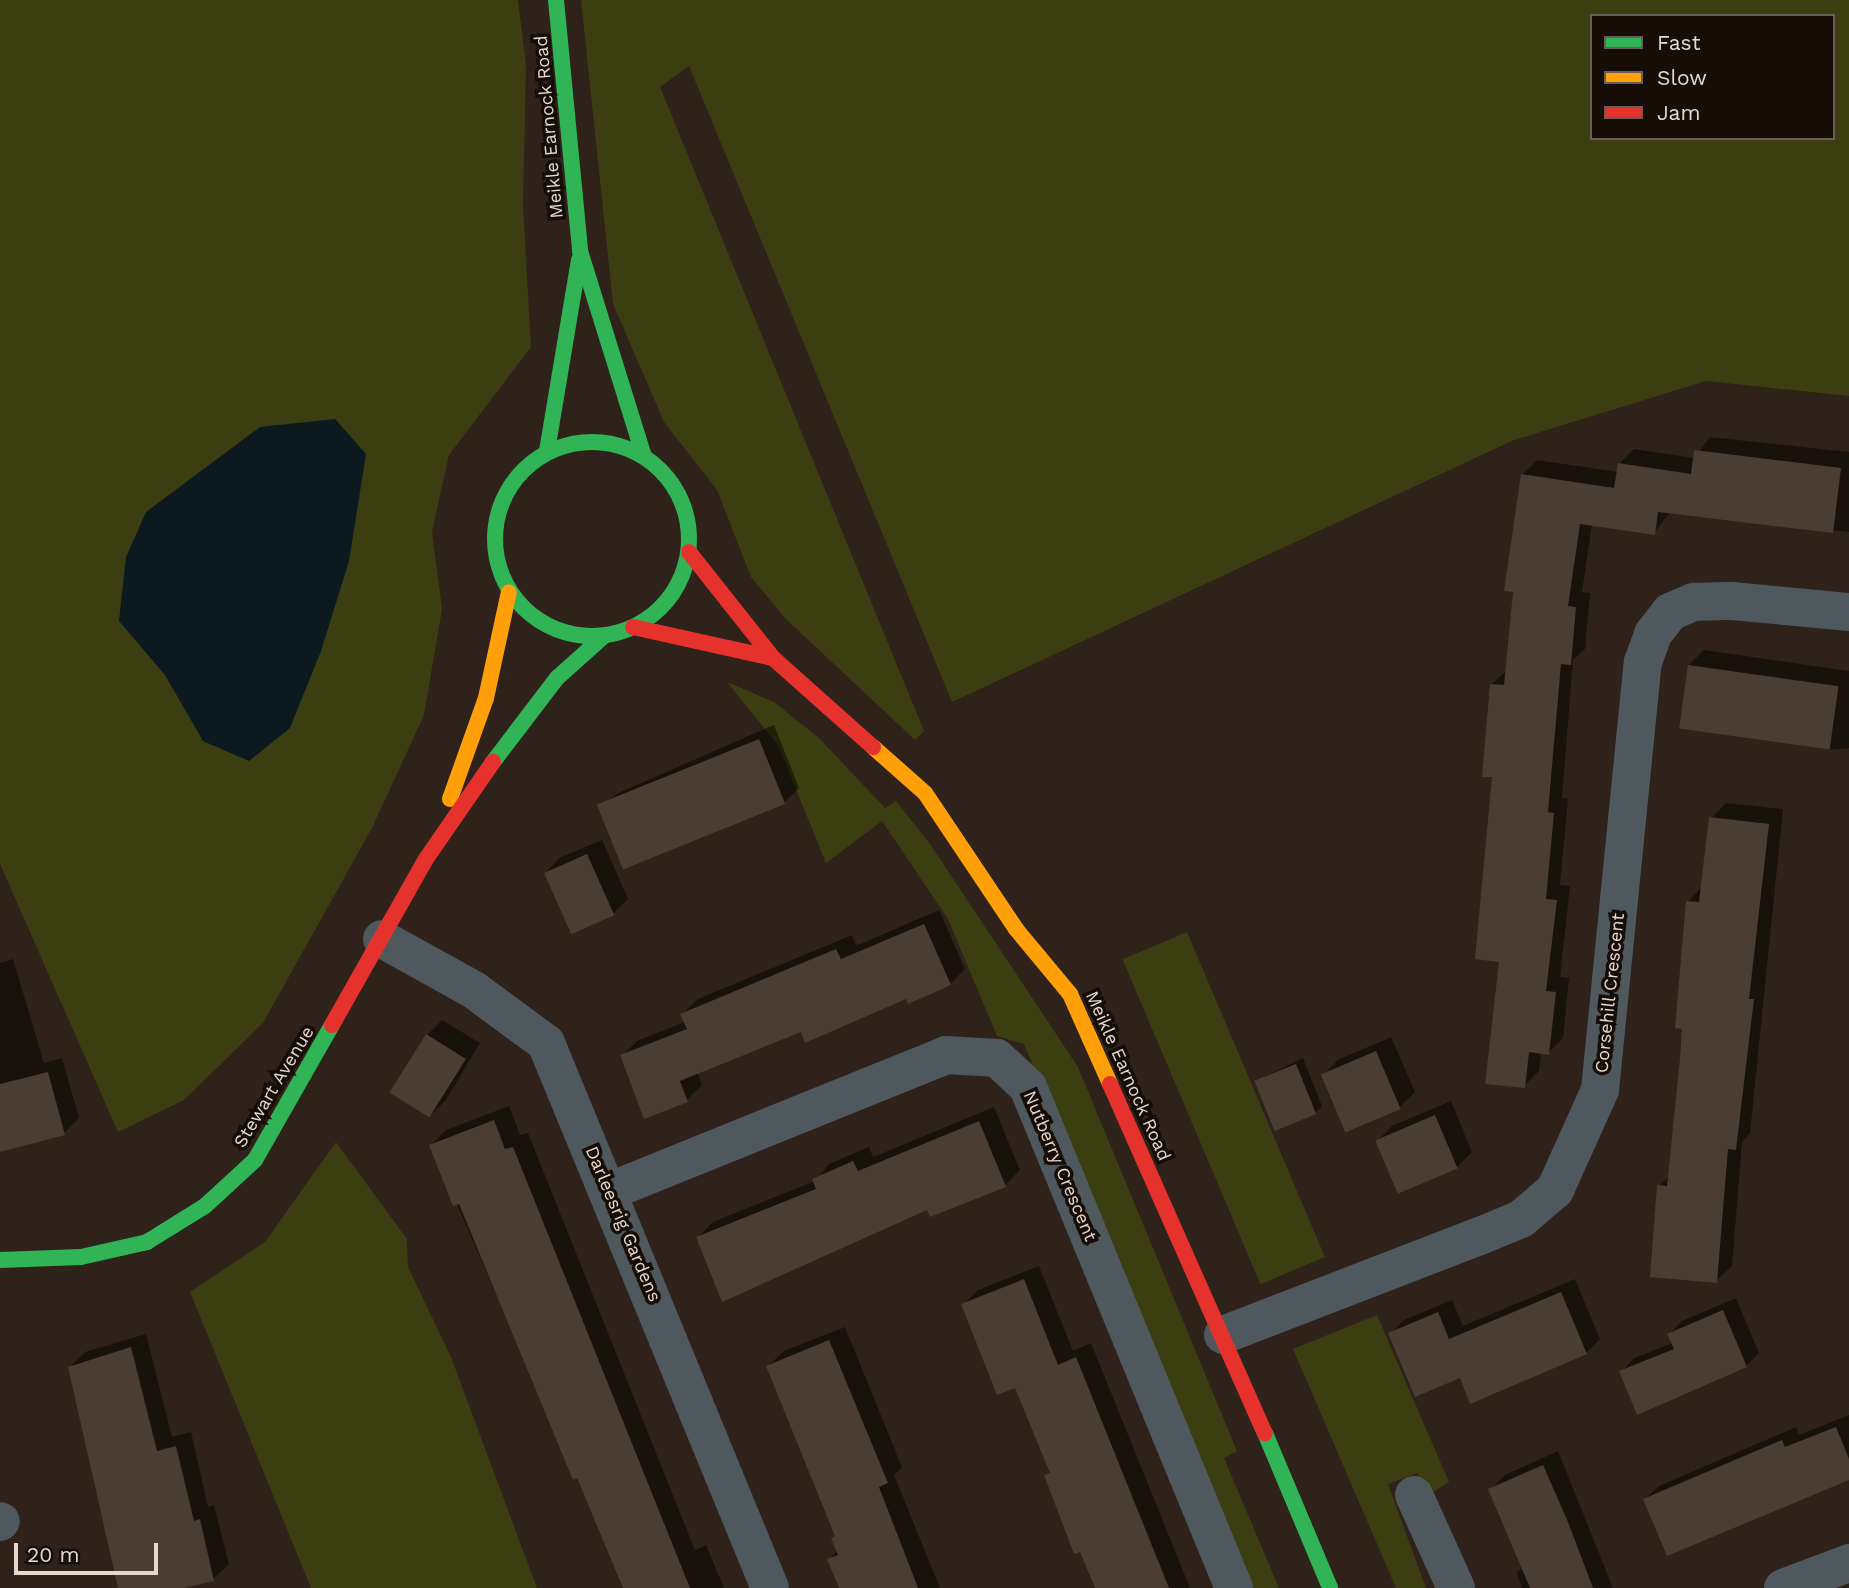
<!DOCTYPE html>
<style>
body{margin:0}
#map{position:relative;width:1849px;height:1588px;overflow:hidden;background:#2e221a;font-family:"Work Sans",sans-serif}
div>[style]{position:absolute}
[style*='--x']{left:calc(var(--x)*1px);top:calc(var(--y)*1px);width:calc(var(--w)*1px);rotate:calc(var(--a)*1deg)}
.green>*{inset:0;background:#3b3e11;transform-origin:0 0}
.water>*{inset:0;background:#0c191e}
.shadow>*{inset:0;background:#0007}
.building>*{inset:0;background:#4a3d33;transform-origin:0 0}
.street>*{height:38px;margin:-19px;padding:0 19px;transform-origin:19px;border-radius:19px;background:#4e585d}
.fast>*{height:16px;margin:-8px;padding:0 8px;transform-origin:8px;border-radius:8px;background:#30b455}
.fast>.ring{margin:-8px;padding:0;box-sizing:content-box;background:none;border:16px solid #30b455;border-radius:50%}
.slow>*{height:16px;margin:-8px;padding:0 8px;transform-origin:8px;border-radius:8px;background:#ff9f0a}
.jam>*{height:16px;margin:-8px;padding:0 8px;transform-origin:8px;border-radius:8px;background:#e5322d}
span{translate:-50% -50%;white-space:nowrap;text-align:center;line-height:1.15;-webkit-text-stroke:7px #160d07;paint-order:stroke}
.street-label{font-size:18px;color:#e6d8ce}
.legend{position:absolute;left:1590px;top:14px;width:245px;height:126px;box-sizing:border-box;background:#160d07;border:2px solid #695e57;margin:0;padding:9px 12px;list-style:none;font-size:21px;color:#e6d8ce}
.legend li{display:flex;align-items:center;gap:14px;height:35px}
.legend b{width:35px;border:2px solid #695e57}
.scale{position:absolute;left:14px;top:1543px;width:144px;height:32px;box-sizing:border-box;border:4px solid #e6d8ce;border-top:0;padding-left:9px;font-size:21px;line-height:24px;white-space:nowrap;color:#e6d8ce;-webkit-text-stroke:5px #160d07;paint-order:stroke}
</style>
<div id="map">
<div class="green">
<i style="clip-path:polygon(0 0,518px 0,526px 64px,523px 205px,531px 347px,449px 455px,432px 532px,442px 609px,424px 715px,372px 828px,263px 1023px,184px 1100px,118px 1132px,0 864px)"></i>
<i style="clip-path:polygon(evenodd,581px 0,1849px 0,1849px 396px,1706px 381px,1514px 440px,952px 702px,689px 66px,660px 87px,924px 731px,915px 740px,786px 619px,751px 577px,717px 490px,664px 422px,613px 304px,581px 0,1592px 16px,1833px 16px,1833px 138px,1592px 138px,1592px 16px)"></i>
<i style="clip-path:polygon(727px 682px,774px 702px,819px 738px,885px 808px,896px 801px,930px 844px,1078px 1067px,1237px 1451px,1224px 1458px,1279px 1588px,1251px 1588px,1024px 1044px,997px 1036px,948px 919px,882px 821px,826px 863px,778px 745px)"></i>
<i style="left:1187px;top:932px;width:353px;height:70px;rotate:67deg"></i>
<i style="clip-path:polygon(336px 1142px,407px 1239px,408px 1267px,451px 1357px,537px 1588px,311px 1588px,190px 1292px,265px 1242px)"></i>
<i style="clip-path:polygon(1377px 1315px,1449px 1482px,1430px 1494px,1417px 1473px,1388px 1484px,1426px 1588px,1396px 1588px,1293px 1349px)"></i>
</div>
<div class="water">
<i style="clip-path:polygon(335px 419px,366px 454px,349px 561px,321px 651px,290px 728px,249px 761px,203px 741px,165px 675px,119px 621px,126px 557px,146px 512px,260px 427px)"></i>
</div>
<div class="shadow">
<i style="clip-path:polygon(1710px 437px,1849px 452px,1849px 532px,1670px 512px,1654px 533px,1592px 524px,1582px 592px,1590px 593px,1585px 649px,1573px 660px,1562px 798px,1568px 799px,1560px 885px,1570px 886px,1560px 977px,1569px 978px,1563px 1038px,1548px 1053px,1541px 1052px,1539px 1071px,1524px 1086px,1501px 960px,1491px 685px,1507px 670px,1522px 475px,1537px 460px,1618px 472px,1619px 464px,1634px 449px,1694px 458px)"></i>
<i style="clip-path:polygon(1704px 650px,1849px 671px,1849px 748px,1830px 750px,1689px 665px)"></i>
<i style="clip-path:polygon(774px 725px,799px 788px,784px 803px,600px 809px,616px 794px)"></i>
<i style="clip-path:polygon(1726px 803px,1783px 809px,1750px 1133px,1742px 1142px,1732px 1266px,1716px 1281px,1659px 1186px,1670px 1175px,1681px 1059px,1688px 901px,1703px 886px,1711px 818px)"></i>
<i style="clip-path:polygon(602px 840px,628px 899px,613px 914px,546px 872px,561px 857px)"></i>
<i style="clip-path:polygon(939px 910px,965px 969px,950px 984px,802px 1030px,697px 1072px,702px 1085px,687px 1100px,622px 1056px,637px 1041px,685px 1022px,682px 1014px,698px 999px,852px 935px,856px 946px)"></i>
<i style="clip-path:polygon(13px 959px,44px 1063px,62px 1058px,79px 1118px,64px 1133px,0 1150px,0 963px)"></i>
<i style="clip-path:polygon(442px 1020px,480px 1043px,446px 1100px,431px 1115px,427px 1035px)"></i>
<i style="clip-path:polygon(1391px 1037px,1415px 1092px,1400px 1107px,1323px 1075px,1338px 1060px)"></i>
<i style="clip-path:polygon(1303px 1058px,1322px 1106px,1315px 1113px,1256px 1081px)"></i>
<i style="clip-path:polygon(1451px 1101px,1472px 1152px,1457px 1167px,1377px 1141px,1392px 1126px)"></i>
<i style="clip-path:polygon(509px 1106px,520px 1135px,528px 1133px,695px 1550px,706px 1545px,724px 1588px,625px 1588px,431px 1145px,446px 1130px)"></i>
<i style="clip-path:polygon(994px 1107px,1020px 1170px,1005px 1185px,928px 1208px,698px 1237px,713px 1222px,815px 1181px,829px 1164px,869px 1147px,873px 1157px)"></i>
<i style="clip-path:polygon(1039px 1266px,1073px 1351px,1091px 1343px,1190px 1588px,1096px 1588px,1046px 1476px,1051px 1471px,1016px 1386px,963px 1305px,978px 1290px)"></i>
<i style="clip-path:polygon(1575px 1279px,1600px 1339px,1586px 1353px,1390px 1334px,1404px 1320px,1452px 1300px,1463px 1326px)"></i>
<i style="clip-path:polygon(1736px 1298px,1759px 1353px,1746px 1366px,1622px 1371px,1634px 1358px,1673px 1343px,1670px 1334px,1682px 1321px)"></i>
<i style="clip-path:polygon(845px 1327px,902px 1467px,894px 1475px,940px 1588px,840px 1588px,829px 1560px,838px 1550px,836px 1535px,768px 1366px,784px 1351px)"></i>
<i style="clip-path:polygon(146px 1334px,172px 1437px,191px 1432px,208px 1507px,214px 1505px,229px 1564px,213px 1579px,177px 1588px,120px 1588px,69px 1368px,85px 1352px)"></i>
<i style="clip-path:polygon(1849px 1415px,1849px 1478px,1645px 1499px,1659px 1486px,1796px 1427px,1799px 1435px)"></i>
<i style="clip-path:polygon(1558px 1451px,1613px 1588px,1522px 1588px,1517px 1573px,1523px 1567px,1490px 1490px,1505px 1475px)"></i>
</div>
<div class="building">
<i style="clip-path:polygon(1694px 450px,1841px 468px,1833px 533px,1658px 512px,1655px 535px,1580px 524px,1568px 606px,1576px 607px,1571px 665px,1561px 664px,1548px 812px,1554px 813px,1546px 899px,1557px 900px,1546px 991px,1556px 992px,1549px 1055px,1529px 1052px,1525px 1088px,1485px 1084px,1499px 962px,1475px 959px,1492px 777px,1482px 777px,1490px 684px,1504px 685px,1513px 592px,1504px 591px,1521px 474px,1614px 488px,1618px 463px,1691px 474px)"></i>
<i style="left:1688px;top:665px;width:152px;height:64px;rotate:8deg"></i>
<i style="left:759px;top:739px;width:70px;height:175px;rotate:68deg"></i>
<i style="clip-path:polygon(1709px 817px,1769px 824px,1749px 999px,1754px 999px,1736px 1150px,1728px 1149px,1717px 1283px,1650px 1277px,1657px 1185px,1667px 1186px,1680px 1059px,1682px 1029px,1675px 1028px,1686px 901px,1699px 902px)"></i>
<i style="left:587px;top:854px;width:67px;height:47px;rotate:66deg"></i>
<i style="clip-path:polygon(924px 924px,951px 985px,908px 1004px,906px 999px,805px 1043px,801px 1032px,680px 1081px,688px 1102px,644px 1119px,620px 1055px,687px 1029px,680px 1014px,836px 949px,841px 959px)"></i>
<i style="left:426px;top:1034px;width:47px;height:69px;rotate:32deg"></i>
<i style="left:1376px;top:1051px;width:63px;height:60px;rotate:67deg"></i>
<i style="left:1296px;top:1064px;width:54px;height:45px;rotate:68deg"></i>
<i style="clip-path:polygon(48px 1072px,65px 1135px,0 1152px,0 1084px)"></i>
<i style="left:1435px;top:1115px;width:58px;height:65px;rotate:67deg"></i>
<i style="clip-path:polygon(494px 1120px,505px 1149px,513px 1147px,690px 1588px,623px 1588px,577px 1478px,573px 1480px,459px 1204px,453px 1206px,429px 1145px)"></i>
<i style="clip-path:polygon(979px 1121px,1006px 1187px,930px 1217px,927px 1210px,722px 1302px,696px 1237px,816px 1189px,812px 1179px,853px 1161px,858px 1171px)"></i>
<i style="clip-path:polygon(1024px 1279px,1058px 1365px,1076px 1357px,1169px 1588px,1095px 1588px,1080px 1552px,1074px 1554px,1044px 1475px,1050px 1473px,1015px 1388px,997px 1395px,961px 1304px)"></i>
<i style="clip-path:polygon(1561px 1292px,1587px 1354px,1470px 1404px,1460px 1378px,1415px 1397px,1388px 1333px,1438px 1312px,1449px 1339px)"></i>
<i style="clip-path:polygon(1723px 1310px,1747px 1367px,1637px 1415px,1619px 1371px,1674px 1349px,1667px 1334px)"></i>
<i style="clip-path:polygon(829px 1340px,888px 1483px,879px 1487px,918px 1588px,839px 1588px,827px 1559px,838px 1555px,831px 1538px,835px 1536px,766px 1366px)"></i>
<i style="clip-path:polygon(131px 1347px,157px 1451px,176px 1446px,194px 1521px,200px 1519px,214px 1581px,184px 1588px,118px 1588px,68px 1367px)"></i>
<i style="clip-path:polygon(1836px 1427px,1849px 1459px,1849px 1480px,1667px 1556px,1643px 1499px,1782px 1440px,1785px 1447px)"></i>
<i style="clip-path:polygon(1543px 1465px,1568px 1522px,1593px 1588px,1530px 1588px,1488px 1489px)"></i>
</div>
<div class="street">
<i style="--x:382;--y:939;--w:105;--a:29"></i>
<i style="--x:474;--y:990;--w:89;--a:36.4"></i>
<i style="--x:546;--y:1043;--w:589;--a:67.66"></i>
<i style="--x:610;--y:1191;--w:362;--a:-22"></i>
<i style="--x:946;--y:1055;--w:51;--a:3.4"></i>
<i style="--x:997;--y:1058;--w:42;--a:43.1"></i>
<i style="--x:1028;--y:1087;--w:542;--a:67.65"></i>
<i style="--x:1223;--y:1335;--w:275;--a:-21.1"></i>
<i style="--x:1480;--y:1236;--w:44;--a:-22.5"></i>
<i style="--x:1521;--y:1219;--w:45;--a:-40.5"></i>
<i style="--x:1555;--y:1190;--w:110;--a:-65.8"></i>
<i style="--x:1600;--y:1090;--w:430;--a:-84.3"></i>
<i style="--x:1643;--y:662;--w:30;--a:-70"></i>
<i style="--x:1653;--y:634;--w:28;--a:-52"></i>
<i style="--x:1670;--y:612;--w:26;--a:-23"></i>
<i style="--x:1694;--y:602;--w:38;--a:-2"></i>
<i style="--x:1732;--y:601;--w:118;--a:5.4"></i>
<i style="--x:1414;--y:1495;--w:102;--a:65.7"></i>
<i style="--x:0;--y:1522;--w:1;--a:-45"></i>
<i style="--x:1783;--y:1588;--w:71;--a:-20.7"></i>
</div>
<div class="fast">
<i style="--x:556;--y:0;--w:252;--a:84.5"></i>
<i style="--x:580;--y:251;--w:215;--a:72.7"></i>
<i class="ring" style="left:495px;top:442px;width:178px;height:178px"></i>
<i style="--x:547;--y:451;--w:194;--a:-80.5"></i>
<i style="--x:493;--y:762;--w:106;--a:-52.7"></i>
<i style="--x:557;--y:678;--w:63;--a:-41.8"></i>
<i style="--x:0;--y:1260;--w:81;--a:-2.1"></i>
<i style="--x:81;--y:1257;--w:68;--a:-12.8"></i>
<i style="--x:147;--y:1242;--w:68;--a:-31.8"></i>
<i style="--x:205;--y:1206;--w:68;--a:-42.6"></i>
<i style="--x:255;--y:1160;--w:155;--a:-60.3"></i>
<i style="--x:1265;--y:1433;--w:168;--a:67.2"></i>
</div>
<div class="slow">
<i style="--x:873;--y:747;--w:69;--a:41.5"></i>
<i style="--x:925;--y:793;--w:164;--a:56.2"></i>
<i style="--x:1016;--y:929;--w:85;--a:50.3"></i>
<i style="--x:1070;--y:994;--w:98;--a:66"></i>
<i style="--x:450;--y:799;--w:107;--a:-70.4"></i>
<i style="--x:486;--y:698;--w:108;--a:-77.8"></i>
</div>
<div class="jam">
<i style="--x:689;--y:552;--w:135;--a:51.6"></i>
<i style="--x:773;--y:658;--w:134;--a:41.7"></i>
<i style="--x:633;--y:627;--w:143;--a:12.5"></i>
<i style="--x:332;--y:1025;--w:191;--a:-60.5"></i>
<i style="--x:426;--y:859;--w:118;--a:-55.4"></i>
<i style="--x:1110;--y:1084;--w:382;--a:66.1"></i>
</div>
<div class="street-label">
<span style="left:549px;top:127px;rotate:-95deg">Meikle Earnock Road</span>
<span style="left:1610px;top:993px;rotate:-84deg">Corsehill Crescent</span>
<span style="left:1128px;top:1076px;rotate:66deg">Meikle Earnock Road</span>
<span style="left:274px;top:1087px;rotate:-59deg">Stewart Avenue</span>
<span style="left:1060px;top:1166px;rotate:67deg">Nutberry Crescent</span>
<span style="left:623px;top:1224px;rotate:67deg">Darleesrig Gardens</span>
</div>
<ul class="legend">
<li><b style="height:9px;background:#30b455"></b>Fast</li>
<li><b style="height:9px;background:#ff9f0a"></b>Slow</li>
<li><b style="height:9px;background:#e5322d"></b>Jam</li>
</ul>
<div class="scale">20 m</div>
</div>
